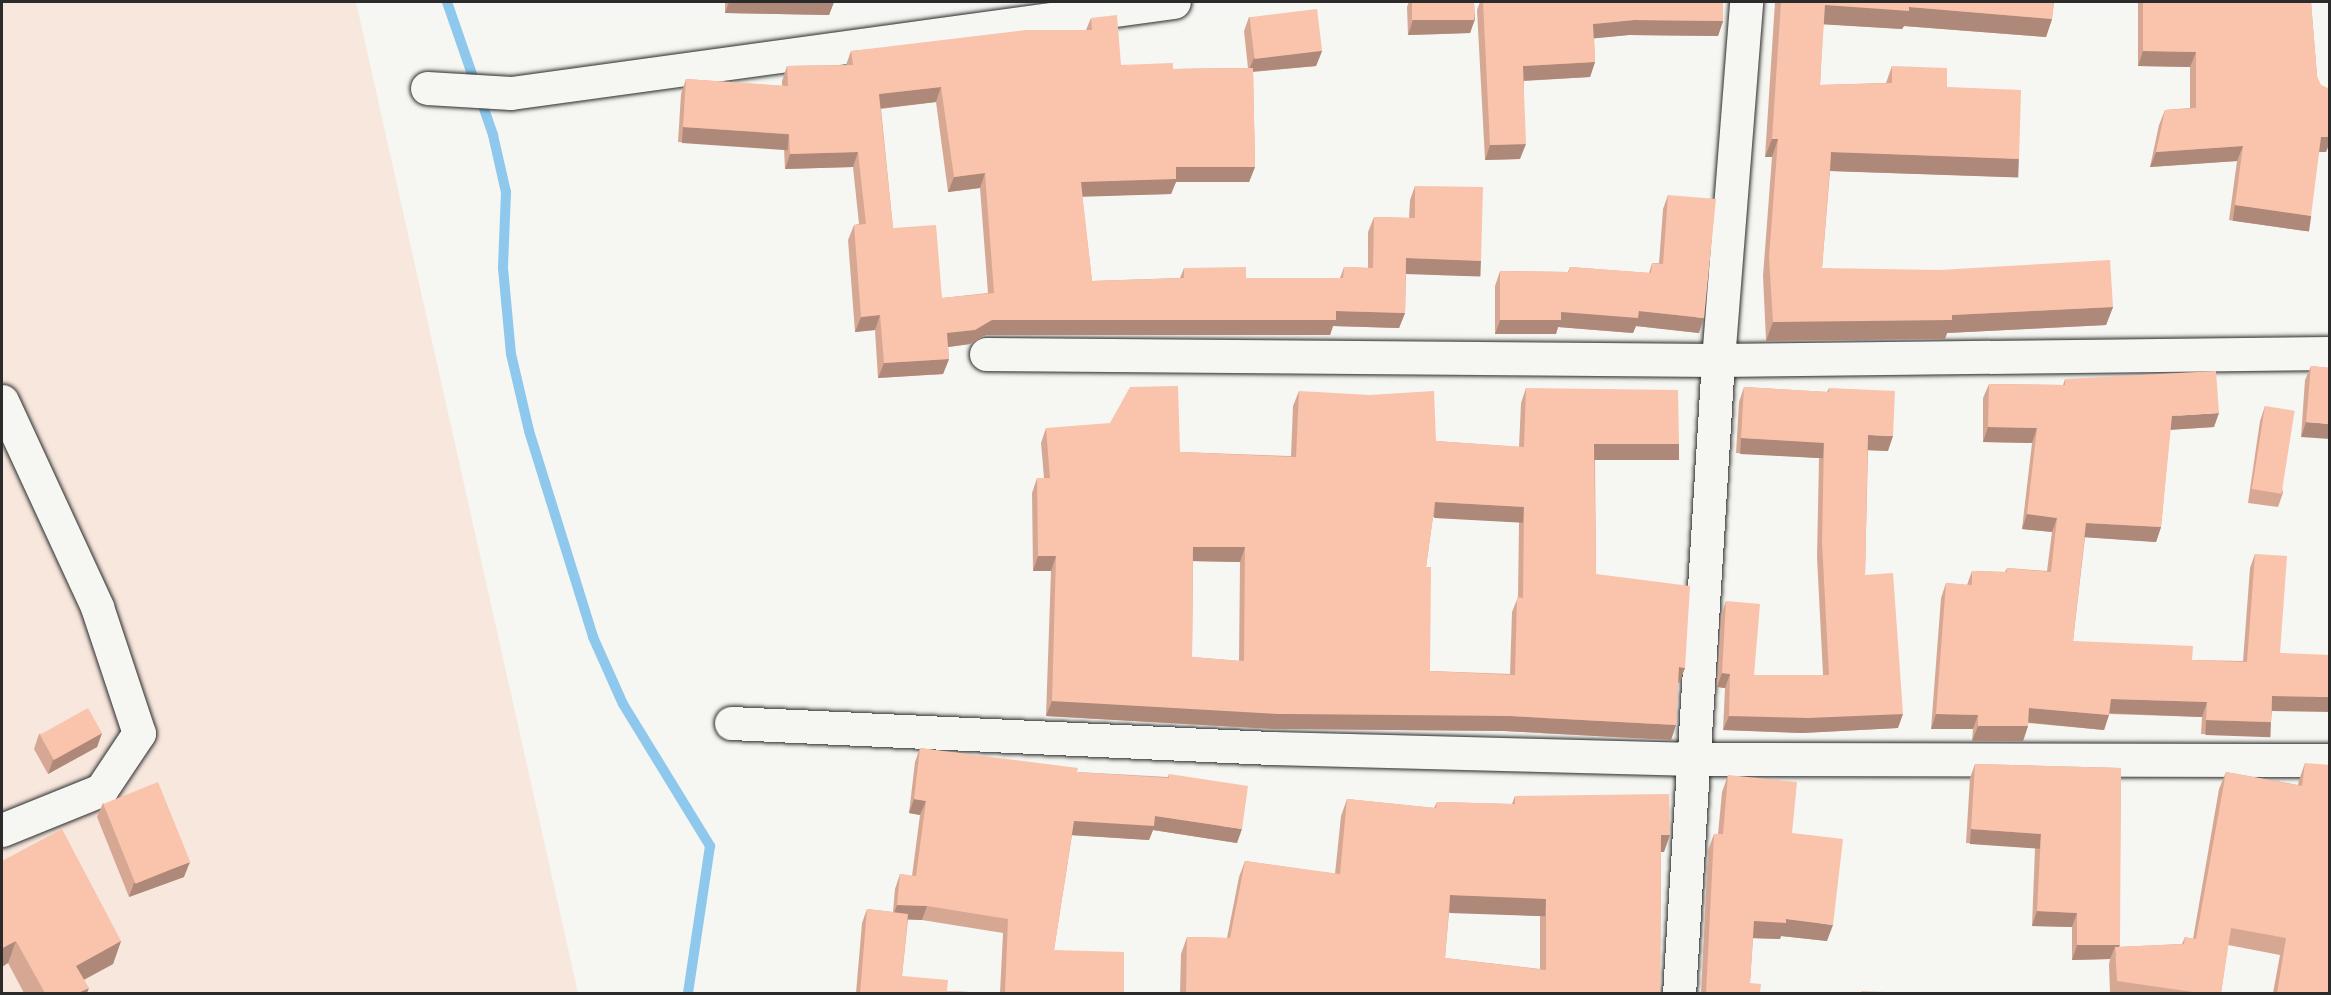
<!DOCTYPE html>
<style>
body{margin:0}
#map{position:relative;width:2331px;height:995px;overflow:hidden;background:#f6f6f2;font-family:"Shantell Sans",sans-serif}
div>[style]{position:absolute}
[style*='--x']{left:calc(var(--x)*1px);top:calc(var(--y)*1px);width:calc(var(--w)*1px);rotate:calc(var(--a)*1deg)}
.built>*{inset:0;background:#f7e7dd}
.stream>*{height:10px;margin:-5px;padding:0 5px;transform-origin:5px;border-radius:5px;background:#8ec8ed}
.roads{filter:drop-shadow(0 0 2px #2b2b2b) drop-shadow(0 0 2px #2b2b2b)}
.minor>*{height:33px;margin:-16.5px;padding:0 16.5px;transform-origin:16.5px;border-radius:16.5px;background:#f6f6f2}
.wall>*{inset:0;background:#d6a894}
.shaded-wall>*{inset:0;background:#ae8878;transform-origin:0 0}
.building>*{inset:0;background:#f9c3ac;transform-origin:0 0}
span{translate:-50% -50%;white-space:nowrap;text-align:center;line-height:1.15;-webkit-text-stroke:5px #f6f6f2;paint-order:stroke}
.frame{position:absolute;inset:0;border:3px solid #2b2b2b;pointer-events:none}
</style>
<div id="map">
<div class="built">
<i style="clip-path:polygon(2px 2px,356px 2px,578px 993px,2px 994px)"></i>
</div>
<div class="stream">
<i style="--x:447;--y:2;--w:141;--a:70.9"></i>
<i style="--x:493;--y:135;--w:58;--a:77.2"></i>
<i style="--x:506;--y:192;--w:76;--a:92.3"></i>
<i style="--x:503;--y:268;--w:86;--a:84.7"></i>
<i style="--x:511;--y:354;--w:79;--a:76.8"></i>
<i style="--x:529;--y:431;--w:216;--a:72.7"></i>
<i style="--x:593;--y:637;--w:73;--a:65.9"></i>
<i style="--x:623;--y:704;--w:167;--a:58.5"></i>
<i style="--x:710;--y:846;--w:150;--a:98.5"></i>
</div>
<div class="roads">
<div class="minor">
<i style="--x:2322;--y:2;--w:87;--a:84.7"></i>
<i style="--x:427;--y:88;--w:84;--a:3.4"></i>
<i style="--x:511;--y:93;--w:669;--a:-7.82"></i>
<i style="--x:986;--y:354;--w:732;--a:0.47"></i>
<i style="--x:1718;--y:360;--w:612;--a:-0.66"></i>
<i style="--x:2;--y:401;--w:227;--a:65.2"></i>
<i style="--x:97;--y:607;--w:133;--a:71.6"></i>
<i style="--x:139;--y:733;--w:69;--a:123.7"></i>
<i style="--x:101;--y:790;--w:107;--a:158"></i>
<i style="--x:731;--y:723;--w:542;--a:2.65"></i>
<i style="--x:1272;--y:748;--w:423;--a:1.5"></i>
<i style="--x:1695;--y:759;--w:635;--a:0.09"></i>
<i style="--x:1679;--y:994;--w:635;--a:-86.48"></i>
<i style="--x:1718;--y:360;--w:359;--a:-85.5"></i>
</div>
</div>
<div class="wall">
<i style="clip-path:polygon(725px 2px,834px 2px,829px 15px,725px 13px)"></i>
<i style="clip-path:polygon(1409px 2px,1474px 2px,1475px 19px,1470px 33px,1408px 35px,1407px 7px)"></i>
<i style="clip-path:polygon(1480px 2px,1723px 2px,1723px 21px,1718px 36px,1629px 35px,1594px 38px,1595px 62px,1590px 77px,1524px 81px,1520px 159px,1485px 160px,1477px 10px)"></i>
<i style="clip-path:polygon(1775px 2px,2054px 2px,2052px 19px,2046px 37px,1904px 26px,1902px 29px,1823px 24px,1820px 85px,1886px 83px,1892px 66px,1947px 87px,2012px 177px,1830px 171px,1822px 268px,2113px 307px,2106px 325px,1947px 333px,1945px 339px,1766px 341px,1763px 276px,1772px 157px,1765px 157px)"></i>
<i style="clip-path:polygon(2138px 2px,2311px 2px,2317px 76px,2326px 152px,2319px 152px,2305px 231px,2229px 220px,2237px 161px,2150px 167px,2159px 125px,2165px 110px,2190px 108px,2190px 67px,2138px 66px)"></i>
<i style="clip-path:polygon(evenodd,1249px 17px,1322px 51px,1316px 66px,1253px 72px,1255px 167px,1249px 182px,1176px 182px,1171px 194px,1082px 196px,1092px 281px,1180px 278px,1184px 268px,1246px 278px,1340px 278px,1344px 267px,1368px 268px,1368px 232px,1374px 217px,1409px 218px,1410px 200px,1415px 186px,1481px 261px,1476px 276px,1406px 273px,1405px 313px,1399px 328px,1333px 326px,1330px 335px,986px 335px,970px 344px,948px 347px,949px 359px,943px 374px,878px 378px,875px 330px,855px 332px,848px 240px,854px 225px,859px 224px,853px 167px,785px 169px,784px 149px,678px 142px,681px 94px,686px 79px,782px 86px,782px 81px,787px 66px,846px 65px,851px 51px,1086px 30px,1091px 18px,1121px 65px,1173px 69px,1248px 68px,1244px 31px,1249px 17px,936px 102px,948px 192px,980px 188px,988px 293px,942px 298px,893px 228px,881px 109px,936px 102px)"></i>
<i style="clip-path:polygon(1668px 195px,1699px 333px,1636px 326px,1633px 333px,1558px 327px,1556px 334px,1495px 334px,1495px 286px,1500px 271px,1568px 272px,1570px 267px,1649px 273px,1652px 263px,1659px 263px,1663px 209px)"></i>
<i style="clip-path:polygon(2311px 366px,2330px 368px,2301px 437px,2305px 380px)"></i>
<i style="clip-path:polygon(2065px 379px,2214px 427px,2170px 430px,2161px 527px,2156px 542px,2085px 537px,2073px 641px,2192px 660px,2243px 661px,2250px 568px,2255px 554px,2280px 653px,2330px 711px,2272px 710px,2271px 722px,2266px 736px,2201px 734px,2202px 717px,2109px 714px,2104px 730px,2028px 723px,2028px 726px,2023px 741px,1972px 741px,1973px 729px,1931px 729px,1941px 598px,1946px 583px,1967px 585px,1972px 571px,2005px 572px,2007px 568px,2047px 571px,2052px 532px,2022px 529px,2032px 443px,1983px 442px,1983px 398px,1989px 384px,2063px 385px)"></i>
<i style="clip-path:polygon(1744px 387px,1827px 392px,1829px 388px,1888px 451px,1868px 450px,1865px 575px,1898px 728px,1802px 733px,1723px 730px,1725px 688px,1717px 687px,1721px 616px,1726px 601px,1754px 675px,1823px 675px,1817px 557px,1819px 458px,1736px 453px,1739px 402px)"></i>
<i style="clip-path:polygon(evenodd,1526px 388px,1674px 459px,1595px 459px,1596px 574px,1685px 668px,1679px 683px,1678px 683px,1676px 725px,1671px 740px,1504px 731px,1273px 729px,1046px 716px,1051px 571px,1033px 571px,1032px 493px,1037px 478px,1044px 478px,1041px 443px,1046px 428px,1180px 452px,1291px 456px,1293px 406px,1299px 391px,1436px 441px,1519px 447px,1521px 403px,1526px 388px,1433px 517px,1519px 522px,1518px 597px,1512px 612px,1510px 674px,1430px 671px,1426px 567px,1433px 517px,1526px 388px,1193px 561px,1240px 562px,1239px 661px,1192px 657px,1193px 561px)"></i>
<i style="clip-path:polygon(2265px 406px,2283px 493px,2278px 507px,2248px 503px,2260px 421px)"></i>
<i style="clip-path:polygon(102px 733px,97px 747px,48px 774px,34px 749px,39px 734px)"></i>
<i style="clip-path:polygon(920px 748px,1077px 772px,1168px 777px,1169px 774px,1237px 843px,1153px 830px,1149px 840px,1072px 835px,1054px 950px,1124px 993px,1000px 993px,1003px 933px,922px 920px,908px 919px,902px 976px,947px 991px,993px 993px,856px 993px,862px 923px,867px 909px,893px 912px,895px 889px,900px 874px,912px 876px,920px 815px,909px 813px,915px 762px)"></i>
<i style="clip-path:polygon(2305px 763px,2330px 993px,2273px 993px,2280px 955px,2228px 945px,2221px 993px,2110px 993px,2109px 964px,2110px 959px,2072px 960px,2072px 927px,2032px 926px,2035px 848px,1966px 843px,1970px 778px,1975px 764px,2121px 768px,2119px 947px,2182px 944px,2185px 937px,2193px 939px,2219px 789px,2226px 772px,2298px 785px,2299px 780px)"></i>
<i style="clip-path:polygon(1728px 775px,1792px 833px,1827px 941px,1781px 936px,1780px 939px,1753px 938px,1750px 983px,1760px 993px,1701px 993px,1708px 850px,1714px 834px,1718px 834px,1722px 792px)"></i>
<i style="clip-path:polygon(evenodd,1515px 796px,1664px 852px,1661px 852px,1660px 993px,1180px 993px,1181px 954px,1187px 937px,1227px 938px,1239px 877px,1245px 861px,1335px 874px,1341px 816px,1347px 799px,1434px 808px,1437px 802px,1512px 804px,1515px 796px,1449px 912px,1540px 916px,1540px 969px,1445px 958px,1449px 912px)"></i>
<i style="clip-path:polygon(103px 803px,184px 877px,129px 897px,97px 817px)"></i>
<i style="clip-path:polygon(2px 861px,121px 941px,113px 964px,84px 980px,87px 993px,24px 993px,8px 963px)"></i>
</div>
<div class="shaded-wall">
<i style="clip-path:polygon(729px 2px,834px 2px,829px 15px,725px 13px)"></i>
<i style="clip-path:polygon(1825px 5px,1909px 7px,2052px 19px,2046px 37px,1904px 26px,1902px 29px,1818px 24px)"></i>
<i style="clip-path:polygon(1475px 19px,1470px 33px,1408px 35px,1413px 20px)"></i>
<i style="clip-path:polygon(1634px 20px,1723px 21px,1718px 36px,1629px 35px,1588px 39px,1593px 24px)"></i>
<i style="clip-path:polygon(1322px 51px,1316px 66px,1248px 72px,1254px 58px)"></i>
<i style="clip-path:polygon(2143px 51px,2196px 52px,2190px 67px,2138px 66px)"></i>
<i style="clip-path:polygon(1595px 62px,1590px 77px,1518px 81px,1523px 66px)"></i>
<i style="clip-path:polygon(941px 87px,936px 102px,874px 109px,879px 94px)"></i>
<i style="left:683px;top:127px;width:106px;height:16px;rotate:4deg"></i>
<i style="clip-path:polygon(2321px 137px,2330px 137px,2330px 143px,2326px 152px,2316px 152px)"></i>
<i style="clip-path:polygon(1772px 139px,1778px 139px,1772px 157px,1765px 157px)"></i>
<i style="clip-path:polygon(1526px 144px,1520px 159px,1485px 160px,1490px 145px)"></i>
<i style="clip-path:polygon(2243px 146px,2237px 161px,2150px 167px,2156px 152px)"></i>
<i style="clip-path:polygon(858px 152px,853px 167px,785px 169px,790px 154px)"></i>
<i style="left:1831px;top:152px;width:188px;height:19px;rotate:2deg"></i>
<i style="clip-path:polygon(1176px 167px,1255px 167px,1249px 182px,1176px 182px,1171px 194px,1075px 197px,1081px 182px)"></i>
<i style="clip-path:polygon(985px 173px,980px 188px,948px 192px,954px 177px)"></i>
<i style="left:2235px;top:205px;width:77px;height:16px;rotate:8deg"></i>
<i style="left:1406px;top:258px;width:75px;height:16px;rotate:2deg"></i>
<i style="clip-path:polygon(2113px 307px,2106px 325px,1947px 333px,1945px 339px,1766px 341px,1773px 322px,1952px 315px)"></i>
<i style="clip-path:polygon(1336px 311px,1405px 313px,1399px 328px,1333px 326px,1330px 335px,986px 335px,970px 344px,941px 348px,947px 333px,992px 320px)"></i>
<i style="clip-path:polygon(1639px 311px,1704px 318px,1699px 333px,1636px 326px,1633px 333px,1558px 327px,1556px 334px,1495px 334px,1500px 320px,1561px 312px)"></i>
<i style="clip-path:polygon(880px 315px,875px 330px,855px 332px,861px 317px)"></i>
<i style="clip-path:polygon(949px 359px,943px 374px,878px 378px,884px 363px)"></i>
<i style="clip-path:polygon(2219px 413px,2214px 427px,2166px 430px,2172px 416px)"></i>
<i style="clip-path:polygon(2306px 422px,2330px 424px,2330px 439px,2301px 437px)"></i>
<i style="clip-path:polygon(1988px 427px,2037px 428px,2032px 443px,1983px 442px)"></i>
<i style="clip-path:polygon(1868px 435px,1893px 436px,1888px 451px,1863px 450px)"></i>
<i style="left:1741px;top:438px;width:83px;height:16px;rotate:3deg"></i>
<i style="left:1594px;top:444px;width:85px;height:16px"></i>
<i style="left:1435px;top:502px;width:89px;height:16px;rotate:3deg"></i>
<i style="clip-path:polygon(2027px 514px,2057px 518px,2052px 532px,2022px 529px)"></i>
<i style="clip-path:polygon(2086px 523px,2161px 527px,2156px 542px,2081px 537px)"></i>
<i style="clip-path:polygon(1193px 547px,1245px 547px,1240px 562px,1187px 561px)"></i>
<i style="clip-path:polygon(1038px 556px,1056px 556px,1051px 571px,1033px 571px)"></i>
<i style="clip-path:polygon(1679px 667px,1685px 668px,1679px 683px,1673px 682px)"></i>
<i style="clip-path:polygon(1722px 673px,1730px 674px,1725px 688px,1717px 687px)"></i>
<i style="left:2272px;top:696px;width:58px;height:15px;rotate:1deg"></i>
<i style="clip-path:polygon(2111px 699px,2207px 702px,2202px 717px,2105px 713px)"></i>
<i style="clip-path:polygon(1052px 701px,1510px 716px,1676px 725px,1671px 740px,1504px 731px,1273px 729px,1046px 716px)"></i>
<i style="clip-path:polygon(2029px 708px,2109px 715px,2104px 730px,2024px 722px)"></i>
<i style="clip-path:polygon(1903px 714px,1898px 728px,1802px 733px,1723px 730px,1729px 716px)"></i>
<i style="clip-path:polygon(1936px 714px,1978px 715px,1973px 729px,1931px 729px)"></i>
<i style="left:2206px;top:720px;width:65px;height:15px;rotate:2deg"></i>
<i style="clip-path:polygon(1978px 726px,2028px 726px,2023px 741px,1972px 741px)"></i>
<i style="clip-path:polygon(102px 733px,97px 747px,48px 774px,53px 760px)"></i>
<i style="clip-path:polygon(914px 799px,926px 801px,920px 815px,909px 813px)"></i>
<i style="clip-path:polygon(1155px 816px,1242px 829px,1237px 843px,1153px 830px,1149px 840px,1069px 835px,1074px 821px)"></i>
<i style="left:1971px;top:829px;width:70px;height:15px;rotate:4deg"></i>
<i style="clip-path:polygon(1661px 835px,1670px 835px,1664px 852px,1655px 852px)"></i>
<i style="clip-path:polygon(190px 862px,184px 877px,129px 897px,134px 883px)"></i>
<i style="left:1450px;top:895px;width:96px;height:18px;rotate:2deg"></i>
<i style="clip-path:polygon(897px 905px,927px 906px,922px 920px,892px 919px)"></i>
<i style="clip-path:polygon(2037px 911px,2077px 913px,2072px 927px,2032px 926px)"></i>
<i style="clip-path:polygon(1786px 919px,1833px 925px,1827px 941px,1781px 936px,1780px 939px,1748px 938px,1754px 921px)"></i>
<i style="clip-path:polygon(16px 941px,8px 963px,2px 967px,2px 948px)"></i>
<i style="clip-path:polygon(121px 941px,113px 964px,68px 988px,76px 966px)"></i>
<i style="clip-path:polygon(2077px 945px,2120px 945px,2115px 957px,2115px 947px,2110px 959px,2072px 960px)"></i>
<i style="clip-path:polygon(89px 988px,87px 993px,78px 993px)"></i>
</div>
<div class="building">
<i style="left:1412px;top:2px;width:62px;height:18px"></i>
<i style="clip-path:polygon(1483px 2px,1723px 2px,1723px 21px,1634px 20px,1593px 24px,1595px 62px,1523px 66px,1526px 144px,1490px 145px)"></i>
<i style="clip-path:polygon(1781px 2px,2054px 2px,2052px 19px,1909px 7px,1909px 11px,1825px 5px,1820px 85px,1892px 83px,1892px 66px,1947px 68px,1947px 87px,2021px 90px,2019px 159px,1831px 152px,1822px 268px,1940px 270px,2110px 260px,2113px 307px,1952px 315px,1952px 320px,1773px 322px,1769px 257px,1778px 139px,1772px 139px)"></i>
<i style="clip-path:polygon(2143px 2px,2311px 2px,2317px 76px,2321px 85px,2330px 89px,2330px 137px,2321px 137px,2311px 216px,2235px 205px,2243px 146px,2156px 152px,2165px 110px,2196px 108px,2196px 52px,2143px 51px)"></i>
<i style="left:1317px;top:9px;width:42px;height:68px;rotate:83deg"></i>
<i style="clip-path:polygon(evenodd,1117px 15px,1121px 65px,1173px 63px,1173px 69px,1253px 68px,1255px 167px,1176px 167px,1176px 179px,1081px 182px,1092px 281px,1184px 278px,1184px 268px,1246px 267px,1246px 278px,1343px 278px,1344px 267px,1373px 268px,1374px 217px,1415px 218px,1415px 186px,1483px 187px,1481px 261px,1406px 258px,1405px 313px,1336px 311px,1336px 320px,992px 320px,975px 330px,947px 333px,949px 359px,884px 363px,880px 315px,861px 317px,854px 225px,866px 224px,858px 152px,790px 154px,789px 134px,683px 127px,686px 79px,788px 86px,787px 66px,853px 65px,851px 51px,1026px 30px,1092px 30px,1091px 18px,1117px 15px,941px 87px,954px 177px,985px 173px,994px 293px,942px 298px,936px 225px,893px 228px,879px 94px,941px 87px)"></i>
<i style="clip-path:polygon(1668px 195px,1716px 199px,1704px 318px,1639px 311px,1638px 318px,1561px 312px,1561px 320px,1500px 320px,1500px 271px,1569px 272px,1570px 267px,1651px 273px,1652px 263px,1663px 264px)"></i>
<i style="clip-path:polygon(2311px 366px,2330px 368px,2330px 424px,2306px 422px)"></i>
<i style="clip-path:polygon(2216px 371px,2219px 413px,2172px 416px,2161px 527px,2086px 523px,2073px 641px,2193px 646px,2192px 660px,2247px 662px,2255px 554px,2287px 556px,2280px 653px,2330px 655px,2330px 697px,2272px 696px,2271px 722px,2206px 720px,2207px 702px,2111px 699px,2109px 715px,2029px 708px,2028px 726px,1978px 726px,1978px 715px,1936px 714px,1946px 583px,1972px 585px,1972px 571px,2007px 572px,2007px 568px,2051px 572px,2057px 518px,2027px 514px,2037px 428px,1988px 427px,1989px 384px,2065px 385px,2065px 379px)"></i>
<i style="clip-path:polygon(evenodd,1178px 386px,1180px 452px,1296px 457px,1299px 391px,1370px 395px,1434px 391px,1436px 441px,1524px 447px,1526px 388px,1678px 390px,1679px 444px,1594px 444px,1596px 574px,1690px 586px,1685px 668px,1679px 667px,1676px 725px,1510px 716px,1278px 714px,1052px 701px,1056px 556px,1038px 556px,1037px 478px,1050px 478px,1046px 428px,1110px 423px,1130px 387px,1178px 386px,1435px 502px,1524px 507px,1523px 598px,1517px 597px,1515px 675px,1430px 671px,1431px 567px,1426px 567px,1435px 502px,1178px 386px,1193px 547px,1245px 547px,1244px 661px,1192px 657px,1193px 547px)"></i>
<i style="clip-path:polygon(1744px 387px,1829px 392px,1829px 388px,1895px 391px,1893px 436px,1868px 435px,1865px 575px,1893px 573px,1903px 714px,1808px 718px,1729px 716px,1730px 674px,1722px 673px,1726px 601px,1760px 604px,1754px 675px,1829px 675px,1822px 542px,1824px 443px,1741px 438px)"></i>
<i style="left:2265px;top:406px;width:30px;height:84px;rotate:9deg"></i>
<i style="left:88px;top:708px;width:29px;height:55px;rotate:61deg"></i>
<i style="clip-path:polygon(920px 748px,1078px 768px,1077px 772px,1169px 778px,1169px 774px,1248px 786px,1242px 829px,1155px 816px,1154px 826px,1074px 821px,1054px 950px,1124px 952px,1124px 993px,1005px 993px,1008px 919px,927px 906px,897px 905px,900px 874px,916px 876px,926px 801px,914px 799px)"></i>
<i style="clip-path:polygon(2305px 763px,2330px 765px,2330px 993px,2277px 993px,2286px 938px,2231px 928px,2221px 993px,2200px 993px,2117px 981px,2115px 947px,2184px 944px,2185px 937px,2196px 939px,2226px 772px,2302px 786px)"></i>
<i style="clip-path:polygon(1975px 764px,2121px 768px,2120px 945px,2077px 945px,2077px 913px,2037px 911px,2041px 834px,1971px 829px)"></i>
<i style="clip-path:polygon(1728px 775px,1797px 782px,1792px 833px,1843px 839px,1833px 925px,1786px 919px,1786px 923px,1754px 921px,1750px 983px,1761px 984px,1760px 993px,1706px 993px,1714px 834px,1723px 834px)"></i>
<i style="left:158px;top:782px;width:86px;height:59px;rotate:68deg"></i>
<i style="clip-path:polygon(evenodd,1669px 794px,1670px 835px,1661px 835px,1660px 993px,1186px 993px,1187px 937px,1230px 938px,1245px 861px,1340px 874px,1347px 799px,1436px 808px,1437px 802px,1515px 804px,1515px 796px,1669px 794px,1450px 895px,1546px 899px,1546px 970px,1445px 958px,1450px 895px)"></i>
<i style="clip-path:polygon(62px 829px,121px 941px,76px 966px,89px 988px,78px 993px,45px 993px,16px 941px,2px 948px,2px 861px)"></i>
<i style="clip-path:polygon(867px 909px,908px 914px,902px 976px,948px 980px,947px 991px,993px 993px,860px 993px)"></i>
<i style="clip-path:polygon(1861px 991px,1909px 993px,1861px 993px)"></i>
</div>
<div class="frame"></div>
</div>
